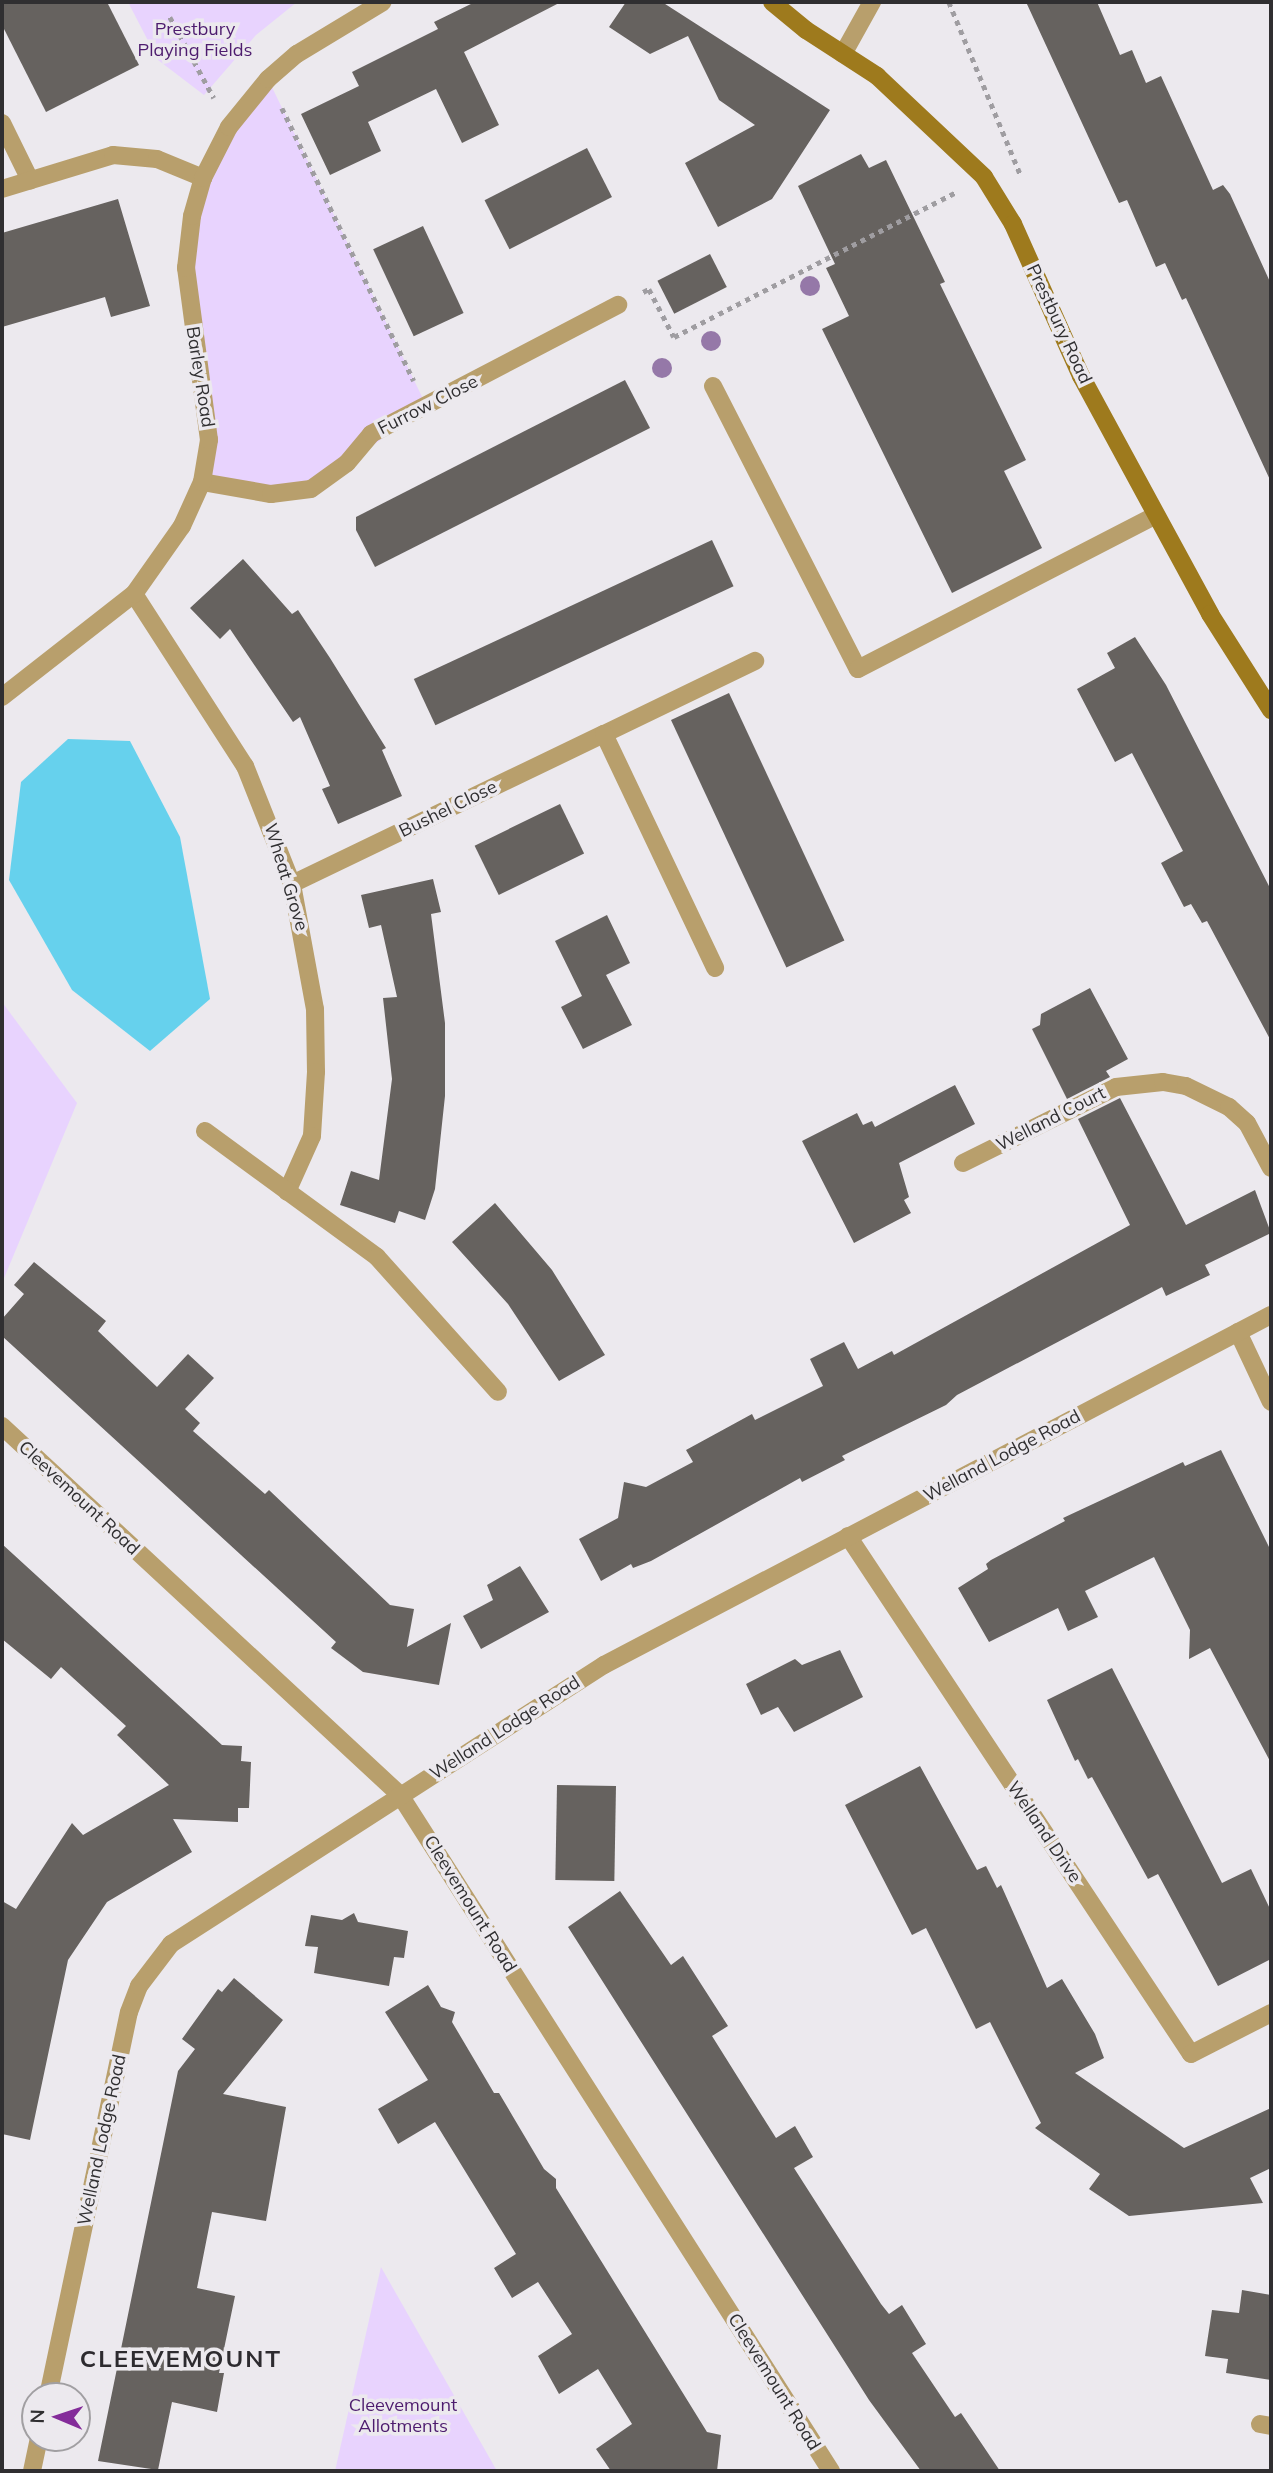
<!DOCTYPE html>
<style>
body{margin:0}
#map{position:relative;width:1273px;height:2473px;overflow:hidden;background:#ece9ee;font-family:Mulish,sans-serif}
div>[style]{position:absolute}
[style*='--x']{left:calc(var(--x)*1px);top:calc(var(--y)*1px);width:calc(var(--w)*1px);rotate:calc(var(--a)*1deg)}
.green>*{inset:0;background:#e8d3fe}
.water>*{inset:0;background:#66d1ed}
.building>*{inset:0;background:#66625f;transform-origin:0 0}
.path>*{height:4.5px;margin-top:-2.25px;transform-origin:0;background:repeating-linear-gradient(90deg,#9f9da1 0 5px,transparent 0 10px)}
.lane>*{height:18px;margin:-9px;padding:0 9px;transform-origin:9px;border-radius:9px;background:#b89f6c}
.street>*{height:18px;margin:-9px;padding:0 9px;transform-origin:9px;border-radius:9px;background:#b89f6c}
.secondary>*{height:18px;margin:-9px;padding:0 9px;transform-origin:9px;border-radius:9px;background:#9e7a1d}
.trees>*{width:20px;height:20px;margin:-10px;border-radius:50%;background:#9578a8}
span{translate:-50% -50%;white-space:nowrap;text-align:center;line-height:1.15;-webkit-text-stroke:7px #ece9ee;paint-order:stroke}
.park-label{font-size:18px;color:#4d1c6e}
.street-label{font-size:18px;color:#302f31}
.district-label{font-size:24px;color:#2d2b2f;font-weight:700;letter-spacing:2px}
.frame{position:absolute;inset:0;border:4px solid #302f31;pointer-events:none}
.north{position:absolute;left:21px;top:2382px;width:70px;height:70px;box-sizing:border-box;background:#ece9ee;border:2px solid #a19fa2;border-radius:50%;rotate:272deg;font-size:19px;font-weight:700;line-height:28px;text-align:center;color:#302f31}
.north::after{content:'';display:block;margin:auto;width:24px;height:32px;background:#842c9a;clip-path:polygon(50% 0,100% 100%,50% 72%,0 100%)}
</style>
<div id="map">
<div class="green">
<i style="clip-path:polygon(128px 2px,297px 2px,256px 35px,204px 95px,158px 60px)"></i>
<i style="clip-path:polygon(268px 79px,427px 407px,311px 489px,202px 482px,207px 461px,188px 303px,197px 196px)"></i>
<i style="clip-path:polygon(2px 1002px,77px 1103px,2px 1283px)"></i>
<i style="clip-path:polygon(381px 2267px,497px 2471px,335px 2471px)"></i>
</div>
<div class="water">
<i style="clip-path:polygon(68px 739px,130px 741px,180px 837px,210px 999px,150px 1051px,72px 990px,9px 880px,21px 782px)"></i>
</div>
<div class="building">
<i style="clip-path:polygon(2px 2px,107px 2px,139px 65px,46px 112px,2px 25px)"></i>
<i style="clip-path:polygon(475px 2px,561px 2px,464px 52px,499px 125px,462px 143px,436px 89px,368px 122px,381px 151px,330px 175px,301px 114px,359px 86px,352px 72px,438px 29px,434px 22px)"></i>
<i style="clip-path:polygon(626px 2px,662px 2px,830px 110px,772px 199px,718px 227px,685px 163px,755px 125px,719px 100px,688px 36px,650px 54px,609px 27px)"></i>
<i style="clip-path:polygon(1026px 2px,1097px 2px,1120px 55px,1132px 50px,1146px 83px,1161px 76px,1213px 190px,1223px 185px,1230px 194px,1271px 284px,1271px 482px,1186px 298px,1182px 300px,1165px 263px,1156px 267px,1127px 200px,1119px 203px)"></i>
<i style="left:587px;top:148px;width:55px;height:115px;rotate:63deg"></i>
<i style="clip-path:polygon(861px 154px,869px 168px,886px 160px,945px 282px,940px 284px,1026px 460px,1004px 471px,1042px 548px,952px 593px,822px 329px,849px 316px,826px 268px,835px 264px,798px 186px)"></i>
<i style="clip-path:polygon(118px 199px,150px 306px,111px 317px,105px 297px,2px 327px,2px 233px)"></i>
<i style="left:423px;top:226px;width:96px;height:55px;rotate:65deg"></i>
<i style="left:710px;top:254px;width:37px;height:59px;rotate:63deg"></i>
<i style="clip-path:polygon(625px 380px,650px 428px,375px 567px,356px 530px,356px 517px)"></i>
<i style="left:712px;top:540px;width:51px;height:329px;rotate:65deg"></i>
<i style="clip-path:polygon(243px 559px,292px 614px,298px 610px,330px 658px,386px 748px,382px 750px,402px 796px,338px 824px,322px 789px,330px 786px,300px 717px,293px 722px,230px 629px,220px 639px,190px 608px)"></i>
<i style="clip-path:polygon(1135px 637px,1166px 685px,1271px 890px,1271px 1041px,1207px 921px,1202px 923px,1191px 904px,1184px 907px,1161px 863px,1183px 851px,1132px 753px,1115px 762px,1077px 689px,1115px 668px,1107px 653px)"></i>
<i style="left:729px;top:693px;width:273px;height:64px;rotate:65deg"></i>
<i style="left:560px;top:804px;width:55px;height:95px;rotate:64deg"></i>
<i style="clip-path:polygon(433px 879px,441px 912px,431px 914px,445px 1023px,445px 1096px,435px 1189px,425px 1220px,399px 1211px,395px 1223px,340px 1205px,351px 1171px,379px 1180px,392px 1079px,383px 998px,397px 997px,381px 925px,369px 928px,361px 895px)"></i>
<i style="clip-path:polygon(607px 915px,630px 963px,606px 975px,632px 1025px,583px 1049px,561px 1007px,582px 996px,555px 941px)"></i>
<i style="clip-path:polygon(1090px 988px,1128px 1059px,1106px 1071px,1110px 1077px,1067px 1099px,1032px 1029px,1040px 1025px,1041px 1014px)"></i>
<i style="clip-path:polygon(955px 1085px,975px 1124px,899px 1163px,909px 1197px,904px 1200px,911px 1213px,854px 1243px,802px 1141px,857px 1113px,863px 1125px,872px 1121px,875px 1127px)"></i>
<i style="clip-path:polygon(1120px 1098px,1186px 1225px,1255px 1190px,1271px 1233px,1205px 1265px,1210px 1275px,1166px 1296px,1162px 1287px,957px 1395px,946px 1405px,842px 1456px,845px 1460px,802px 1482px,800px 1478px,651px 1561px,633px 1568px,631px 1564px,601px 1581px,579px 1539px,618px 1518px,624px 1482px,646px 1487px,693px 1462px,686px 1450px,752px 1414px,755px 1420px,823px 1386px,810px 1359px,844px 1342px,858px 1369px,892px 1351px,894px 1355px,1130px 1225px,1078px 1119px)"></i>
<i style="clip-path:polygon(495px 1203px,552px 1270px,605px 1355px,559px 1381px,508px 1304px,452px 1242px)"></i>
<i style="clip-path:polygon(34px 1262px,106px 1321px,98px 1331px,157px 1387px,188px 1354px,214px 1378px,185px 1409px,200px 1423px,193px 1431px,265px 1494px,269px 1490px,390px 1605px,414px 1609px,407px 1647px,451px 1623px,439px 1685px,363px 1672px,331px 1648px,336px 1642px,2px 1336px,2px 1319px,24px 1294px,14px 1285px)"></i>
<i style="clip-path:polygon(1221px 1450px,1271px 1551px,1271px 1763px,1210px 1648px,1189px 1659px,1190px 1630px,1154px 1557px,1085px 1591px,1098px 1617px,1068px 1631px,1058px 1608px,989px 1642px,958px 1588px,988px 1569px,986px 1564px,991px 1560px,1065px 1521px,1063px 1518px,1183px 1462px,1185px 1466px)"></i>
<i style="clip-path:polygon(2px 1544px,222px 1745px,242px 1746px,241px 1761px,251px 1762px,249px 1808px,238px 1808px,238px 1822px,173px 1819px,192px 1852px,107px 1902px,68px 1960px,30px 2140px,2px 2134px,2px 1901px,16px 1909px,72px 1823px,83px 1835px,169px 1785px,117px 1735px,126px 1726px,61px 1667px,51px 1679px,2px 1639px)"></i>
<i style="clip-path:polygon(520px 1566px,549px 1612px,481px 1649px,463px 1616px,493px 1600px,487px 1585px)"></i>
<i style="clip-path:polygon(840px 1650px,863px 1697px,794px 1732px,778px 1707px,761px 1715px,746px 1684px,795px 1659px,802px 1665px)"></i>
<i style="clip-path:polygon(1112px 1668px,1222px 1883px,1251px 1869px,1271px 1911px,1271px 1959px,1218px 1986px,1158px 1874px,1148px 1879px,1092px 1777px,1088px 1779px,1078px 1759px,1075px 1761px,1047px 1700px)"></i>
<i style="clip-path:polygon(920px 1766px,977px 1870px,986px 1866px,997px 1888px,1001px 1885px,1047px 1988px,1062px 1979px,1095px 2034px,1104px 2058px,1075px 2073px,1184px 2148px,1271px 2108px,1271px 2168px,1250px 2178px,1263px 2203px,1129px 2216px,1089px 2189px,1100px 2174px,1035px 2128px,1041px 2123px,990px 2022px,976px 2029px,926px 1928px,912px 1935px,845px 1805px)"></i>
<i style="left:557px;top:1785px;width:59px;height:95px;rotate:1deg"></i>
<i style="clip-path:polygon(620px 1891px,671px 1965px,683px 1956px,728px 2026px,712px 2036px,776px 2138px,795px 2126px,813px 2157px,794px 2168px,881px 2304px,889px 2314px,902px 2305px,926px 2344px,912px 2353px,955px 2417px,961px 2413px,1000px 2471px,921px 2471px,869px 2400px,568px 1927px)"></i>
<i style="clip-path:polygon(354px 1913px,358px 1922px,408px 1931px,404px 1958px,394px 1957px,389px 1986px,314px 1973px,318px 1947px,305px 1946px,311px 1915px,342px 1920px)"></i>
<i style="clip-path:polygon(234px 1978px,283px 2020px,223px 2094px,286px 2107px,266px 2221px,212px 2212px,197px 2288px,235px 2296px,219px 2373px,224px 2373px,217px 2412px,172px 2402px,158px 2470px,98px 2461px,178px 2071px,195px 2049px,182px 2039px,218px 1989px,222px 1992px)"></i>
<i style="clip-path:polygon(428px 1985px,441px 2007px,455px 2012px,452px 2022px,494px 2093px,499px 2093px,544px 2169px,556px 2179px,556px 2188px,707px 2432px,721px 2435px,717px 2471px,611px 2471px,596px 2449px,632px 2424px,598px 2369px,559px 2394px,538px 2356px,572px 2334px,538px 2282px,512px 2298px,494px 2268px,516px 2254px,435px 2122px,398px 2144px,378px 2109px,428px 2080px,385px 2012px)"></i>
<i style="clip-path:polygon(1242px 2290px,1271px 2295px,1271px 2380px,1226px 2373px,1228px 2359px,1205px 2356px,1212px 2310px,1239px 2313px)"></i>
</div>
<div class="path">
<i style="--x:949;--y:2;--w:188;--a:67.5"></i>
<i style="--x:170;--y:17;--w:92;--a:61.5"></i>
<i style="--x:282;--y:108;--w:303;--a:64.2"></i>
<i style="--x:643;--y:292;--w:7;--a:-27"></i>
<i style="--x:649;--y:289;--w:54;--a:62.5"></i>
<i style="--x:674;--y:337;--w:319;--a:-27.2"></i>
</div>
<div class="lane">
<i style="--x:713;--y:386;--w:318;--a:62.9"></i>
<i style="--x:858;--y:669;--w:335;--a:-27.3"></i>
</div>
<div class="street">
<i style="--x:843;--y:54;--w:60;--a:-60.9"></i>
<i style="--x:2;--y:123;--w:64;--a:63.8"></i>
<i style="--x:2;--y:189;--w:116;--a:-17"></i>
<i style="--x:113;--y:155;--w:44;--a:5.2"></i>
<i style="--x:157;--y:159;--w:50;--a:22.4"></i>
<i style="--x:202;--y:482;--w:70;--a:9.9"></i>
<i style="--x:271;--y:494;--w:40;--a:-7.1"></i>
<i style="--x:311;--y:489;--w:44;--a:-35.8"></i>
<i style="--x:347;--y:463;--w:38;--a:-50"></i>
<i style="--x:371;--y:434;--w:279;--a:-27.6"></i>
<i style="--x:134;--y:594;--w:205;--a:57.2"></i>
<i style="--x:245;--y:766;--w:127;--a:68.3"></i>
<i style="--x:292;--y:884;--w:127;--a:79.6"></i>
<i style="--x:315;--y:1009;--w:63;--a:89.1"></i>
<i style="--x:316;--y:1072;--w:64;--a:93.6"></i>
<i style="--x:312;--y:1136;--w:61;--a:114.1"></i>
<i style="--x:2;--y:697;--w:167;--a:-38"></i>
<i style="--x:134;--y:594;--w:83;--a:-54.8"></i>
<i style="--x:182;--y:526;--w:48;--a:-65.6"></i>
<i style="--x:202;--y:482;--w:43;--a:-80.5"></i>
<i style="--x:209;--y:440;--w:174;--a:-97.6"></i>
<i style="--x:186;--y:268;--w:52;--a:-83.4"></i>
<i style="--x:192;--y:216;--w:40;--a:-74"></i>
<i style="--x:203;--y:178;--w:57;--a:-63"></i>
<i style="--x:229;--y:127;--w:62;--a:-50.9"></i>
<i style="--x:268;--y:79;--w:38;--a:-41"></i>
<i style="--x:297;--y:54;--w:100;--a:-31.2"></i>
<i style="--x:604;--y:734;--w:168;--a:-25.8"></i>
<i style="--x:292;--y:884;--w:346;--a:-25.7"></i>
<i style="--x:604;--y:734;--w:259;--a:64.6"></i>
<i style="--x:205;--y:1131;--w:213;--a:36.2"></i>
<i style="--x:377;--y:1257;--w:181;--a:48.1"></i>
<i style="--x:963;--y:1163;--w:171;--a:-26.4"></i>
<i style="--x:1116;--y:1087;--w:47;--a:-6.1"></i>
<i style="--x:1163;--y:1082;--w:23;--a:10"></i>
<i style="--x:1186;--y:1086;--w:48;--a:26"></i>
<i style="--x:1229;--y:1107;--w:24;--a:42"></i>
<i style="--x:1247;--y:1123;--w:51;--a:61.9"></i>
<i style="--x:1238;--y:1332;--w:77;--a:64.8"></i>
<i style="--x:2;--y:1426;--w:543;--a:42.83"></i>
<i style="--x:400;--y:1795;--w:802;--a:57.48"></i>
<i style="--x:848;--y:1536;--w:621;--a:56.49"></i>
<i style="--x:1191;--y:2054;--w:90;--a:-27.1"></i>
<i style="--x:48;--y:2396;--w:392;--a:-78.1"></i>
<i style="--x:129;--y:2012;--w:28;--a:-69"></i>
<i style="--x:139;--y:1986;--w:53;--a:-52.7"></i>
<i style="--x:171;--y:1944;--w:515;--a:-32.8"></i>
<i style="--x:604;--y:1665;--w:753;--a:-27.69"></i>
<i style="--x:1260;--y:2424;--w:11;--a:10"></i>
<i style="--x:32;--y:2471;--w:34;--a:-78"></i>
</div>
<div class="secondary">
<i style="--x:772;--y:2;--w:44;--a:39.5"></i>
<i style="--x:806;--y:30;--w:85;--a:32.9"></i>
<i style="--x:877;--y:76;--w:147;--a:43.3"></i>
<i style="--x:984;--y:177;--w:55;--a:58.3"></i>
<i style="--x:1013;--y:224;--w:167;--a:65.9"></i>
<i style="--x:1081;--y:376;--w:271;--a:61.5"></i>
<i style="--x:1210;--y:614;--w:114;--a:57.6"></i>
</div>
<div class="trees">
<i style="left:810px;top:286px"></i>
<i style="left:711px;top:341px"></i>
<i style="left:662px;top:368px"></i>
</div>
<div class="park-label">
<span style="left:195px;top:40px">Prestbury<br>Playing Fields</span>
<span style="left:403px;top:2416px">Cleevemount<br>Allotments</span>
</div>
<div class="street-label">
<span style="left:1059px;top:324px;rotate:65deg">Prestbury Road</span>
<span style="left:200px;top:377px;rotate:81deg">Barley Road</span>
<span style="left:428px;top:405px;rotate:-27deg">Furrow Close</span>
<span style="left:448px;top:809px;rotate:-26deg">Bushel Close</span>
<span style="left:286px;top:877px;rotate:73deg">Wheat Grove</span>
<span style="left:1051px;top:1119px;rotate:-27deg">Welland Court</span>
<span style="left:1002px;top:1456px;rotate:-28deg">Welland Lodge Road</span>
<span style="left:79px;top:1498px;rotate:43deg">Cleevemount Road</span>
<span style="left:505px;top:1728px;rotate:-33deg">Welland Lodge Road</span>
<span style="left:1044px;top:1832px;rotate:56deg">Welland Drive</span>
<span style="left:470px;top:1904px;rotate:58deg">Cleevemount Road</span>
<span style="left:102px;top:2140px;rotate:-78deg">Welland Lodge Road</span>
<span style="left:774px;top:2382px;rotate:58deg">Cleevemount Road</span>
</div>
<div class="district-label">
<span style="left:181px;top:2359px">CLEEVEMOUNT</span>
</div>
<div class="frame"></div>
<div class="north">N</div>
</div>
